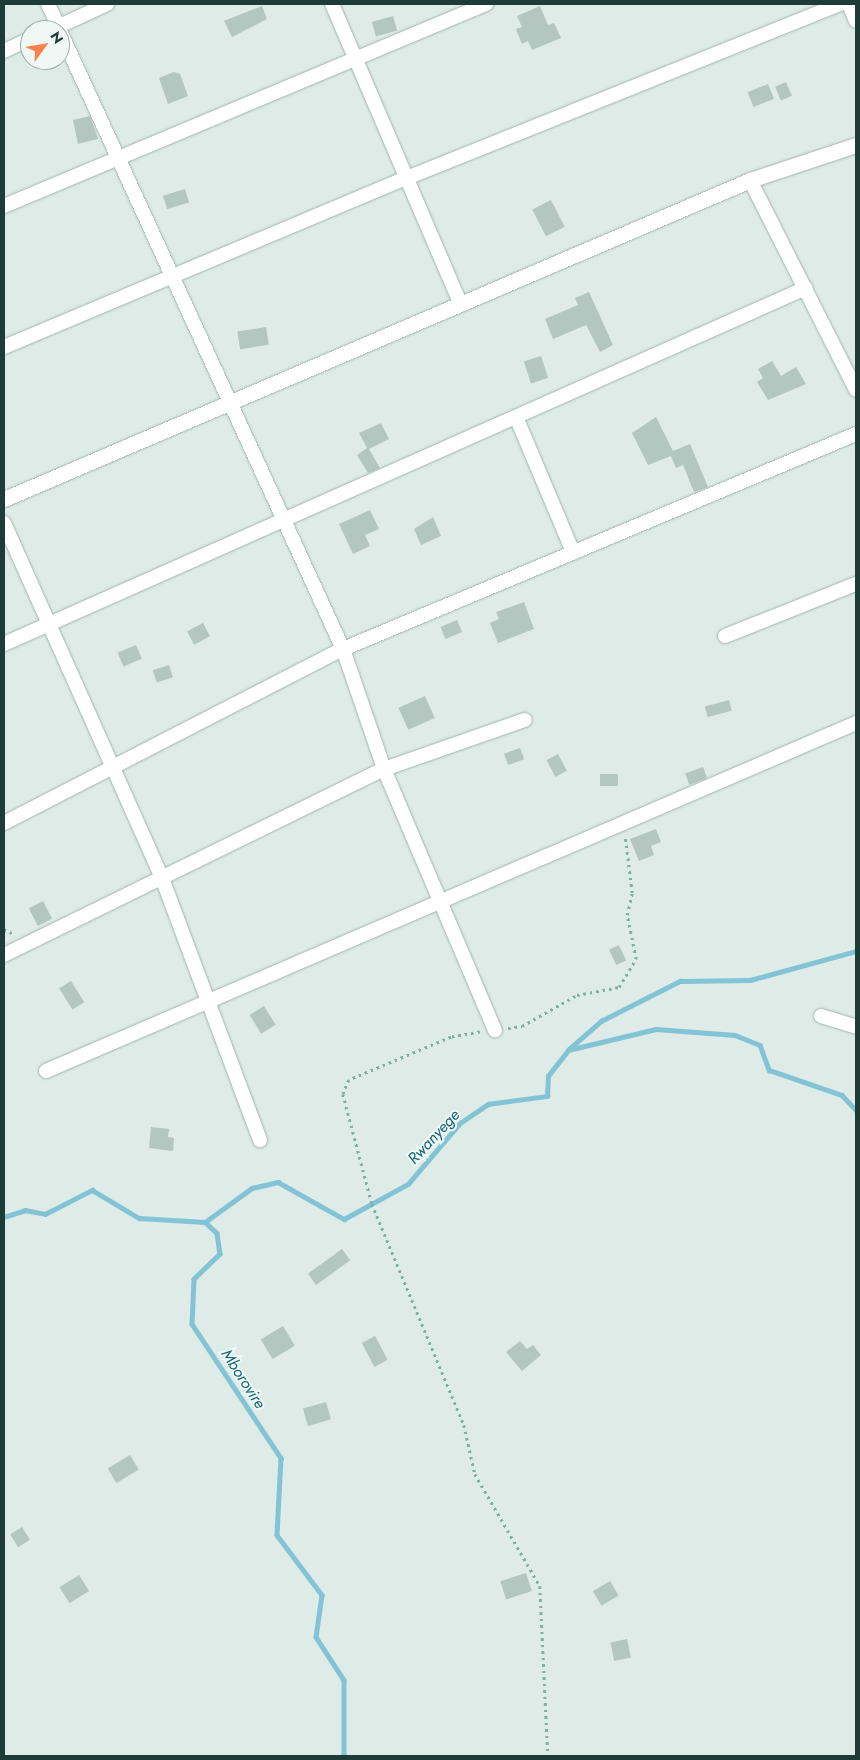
<!DOCTYPE html>
<style>
body{margin:0}
#map{position:relative;width:860px;height:1760px;overflow:hidden;background:#deebe6;font-family:Jost,sans-serif}
div>[style]{position:absolute}
[style*='--x']{left:calc(var(--x)*1px);top:calc(var(--y)*1px);width:calc(var(--w)*1px);rotate:calc(var(--a)*1deg)}
.stream>*{height:4.5px;margin:-2.25px;padding:0 2.25px;transform-origin:2.25px;border-radius:2.25px;background:#82c3d5}
.building>*{inset:0;background:#b3c6bf;transform-origin:0 0}
.path>*{height:2.5px;margin-top:-1.25px;transform-origin:0;background:repeating-linear-gradient(90deg,#7cb1a3 0 2.5px,transparent 0 6.5px)}
.roads{filter:drop-shadow(0 0 1px #a1b3ae) drop-shadow(0 0 1px #a1b3ae)}
.street>*{height:14px;margin:-7px;padding:0 7px;transform-origin:7px;border-radius:7px;background:#fff}
.secondary>*{height:15px;margin:-7.5px;padding:0 7.5px;transform-origin:7.5px;border-radius:7.5px;background:#fff}
span{translate:-50% -50%;white-space:nowrap;text-align:center;line-height:1.15;-webkit-text-stroke:4px #eff8f4;paint-order:stroke}
.water-label{font-size:16px;color:#15657b;font-style:italic}
.frame{position:absolute;inset:0;border:5px solid #1e3c36;pointer-events:none}
.north{position:absolute;left:20px;top:20px;width:50px;height:50px;box-sizing:border-box;background:#eff8f4;border:1px solid #9bada8;border-radius:50%;rotate:58deg;font-size:14px;font-weight:700;line-height:20px;text-align:center;color:#1e3c36}
.north::after{content:'';display:block;margin:auto;width:18px;height:22px;background:#fc814c;clip-path:polygon(50% 0,100% 100%,50% 72%,0 100%)}
</style>
<div id="map">
<div class="stream">
<i style="--x:569;--y:1049;--w:43;--a:-41.2"></i>
<i style="--x:601;--y:1021;--w:89;--a:-26.9"></i>
<i style="--x:680;--y:981;--w:70;--a:-0.8"></i>
<i style="--x:750;--y:980;--w:110;--a:-15.3"></i>
<i style="--x:4;--y:1217;--w:22;--a:-18"></i>
<i style="--x:25;--y:1210;--w:20;--a:11"></i>
<i style="--x:45;--y:1214;--w:53;--a:-27.1"></i>
<i style="--x:92;--y:1190;--w:55;--a:30.8"></i>
<i style="--x:139;--y:1218;--w:66;--a:3.5"></i>
<i style="--x:205;--y:1222;--w:16;--a:43"></i>
<i style="--x:217;--y:1233;--w:21;--a:82"></i>
<i style="--x:220;--y:1254;--w:36;--a:136"></i>
<i style="--x:194;--y:1279;--w:45;--a:92.5"></i>
<i style="--x:192;--y:1324;--w:161;--a:56.4"></i>
<i style="--x:281;--y:1458;--w:77;--a:93"></i>
<i style="--x:277;--y:1535;--w:75;--a:53.1"></i>
<i style="--x:322;--y:1595;--w:42;--a:98.1"></i>
<i style="--x:316;--y:1637;--w:51;--a:56.9"></i>
<i style="--x:344;--y:1680;--w:76;--a:90"></i>
<i style="--x:205;--y:1222;--w:58;--a:-35.9"></i>
<i style="--x:252;--y:1188;--w:27;--a:-13"></i>
<i style="--x:278;--y:1182;--w:76;--a:29.3"></i>
<i style="--x:344;--y:1219;--w:73;--a:-28.7"></i>
<i style="--x:408;--y:1184;--w:80;--a:-49.6"></i>
<i style="--x:460;--y:1123;--w:34;--a:-34"></i>
<i style="--x:488;--y:1104;--w:60;--a:-7.7"></i>
<i style="--x:547;--y:1096;--w:20;--a:-87"></i>
<i style="--x:548;--y:1076;--w:33;--a:-52"></i>
<i style="--x:568;--y:1050;--w:90;--a:-13.4"></i>
<i style="--x:656;--y:1029;--w:79;--a:4.3"></i>
<i style="--x:735;--y:1035;--w:27;--a:22"></i>
<i style="--x:760;--y:1045;--w:27;--a:70"></i>
<i style="--x:769;--y:1070;--w:77;--a:18.9"></i>
<i style="--x:842;--y:1095;--w:21;--a:47"></i>
</div>
<div class="building">
<i style="clip-path:polygon(262px 6px,267px 19px,232px 37px,224px 21px)"></i>
<i style="clip-path:polygon(540px 6px,548px 25px,554px 23px,561px 38px,532px 50px,528px 41px,522px 44px,516px 29px,522px 27px,517px 16px)"></i>
<i style="left:393px;top:16px;width:15px;height:22px;rotate:74deg"></i>
<i style="clip-path:polygon(174px 72px,180px 74px,188px 96px,168px 104px,159px 78px)"></i>
<i style="left:786px;top:82px;width:15px;height:12px;rotate:67deg"></i>
<i style="left:768px;top:84px;width:16px;height:22px;rotate:68deg"></i>
<i style="clip-path:polygon(90px 116px,98px 139px,78px 144px,73px 120px)"></i>
<i style="left:185px;top:189px;width:14px;height:23px;rotate:73deg"></i>
<i style="left:551px;top:200px;width:30px;height:21px;rotate:63deg"></i>
<i style="clip-path:polygon(589px 292px,613px 345px,600px 352px,586px 325px,553px 339px,545px 319px,578px 305px,575px 298px)"></i>
<i style="left:266px;top:327px;width:18px;height:29px;rotate:81deg"></i>
<i style="left:541px;top:356px;width:23px;height:18px;rotate:72deg"></i>
<i style="clip-path:polygon(772px 361px,781px 376px,796px 367px,806px 384px,768px 400px,757px 382px,763px 378px,758px 369px)"></i>
<i style="clip-path:polygon(656px 417px,673px 451px,690px 444px,708px 487px,694px 492px,683px 465px,676px 468px,671px 456px,648px 465px,632px 433px)"></i>
<i style="clip-path:polygon(381px 423px,389px 439px,369px 449px,380px 468px,368px 473px,357px 455px,367px 448px,359px 433px)"></i>
<i style="clip-path:polygon(370px 510px,379px 529px,365px 535px,370px 546px,353px 554px,339px 524px)"></i>
<i style="clip-path:polygon(433px 517px,441px 536px,421px 545px,414px 529px)"></i>
<i style="clip-path:polygon(524px 602px,534px 629px,498px 643px,490px 623px,499px 619px,496px 612px)"></i>
<i style="left:457px;top:620px;width:13px;height:18px;rotate:67deg"></i>
<i style="left:203px;top:623px;width:15px;height:18px;rotate:62deg"></i>
<i style="left:136px;top:645px;width:15px;height:20px;rotate:67deg"></i>
<i style="left:169px;top:665px;width:13px;height:17px;rotate:72deg"></i>
<i style="left:425px;top:696px;width:24px;height:29px;rotate:66deg"></i>
<i style="left:729px;top:700px;width:11px;height:25px;rotate:75deg"></i>
<i style="left:520px;top:748px;width:12px;height:17px;rotate:70deg"></i>
<i style="left:558px;top:754px;width:19px;height:13px;rotate:62deg"></i>
<i style="left:703px;top:767px;width:12px;height:19px;rotate:70deg"></i>
<i style="left:618px;top:774px;width:12px;height:18px;rotate:90deg"></i>
<i style="clip-path:polygon(656px 829px,661px 842px,651px 846px,654px 855px,639px 861px,630px 839px)"></i>
<i style="left:43px;top:901px;width:20px;height:16px;rotate:63deg"></i>
<i style="left:619px;top:945px;width:17px;height:11px;rotate:65deg"></i>
<i style="left:71px;top:981px;width:25px;height:14px;rotate:58deg"></i>
<i style="left:264px;top:1006px;width:22px;height:17px;rotate:58deg"></i>
<i style="clip-path:polygon(151px 1127px,169px 1129px,168px 1137px,174px 1138px,173px 1151px,149px 1148px)"></i>
<i style="left:342px;top:1249px;width:14px;height:42px;rotate:54deg"></i>
<i style="left:283px;top:1326px;width:23px;height:26px;rotate:59deg"></i>
<i style="left:375px;top:1336px;width:27px;height:15px;rotate:62deg"></i>
<i style="clip-path:polygon(520px 1341px,527px 1349px,533px 1345px,541px 1355px,522px 1371px,506px 1352px)"></i>
<i style="left:326px;top:1402px;width:18px;height:24px;rotate:74deg"></i>
<i style="left:130px;top:1455px;width:17px;height:26px;rotate:59deg"></i>
<i style="left:22px;top:1527px;width:15px;height:14px;rotate:58deg"></i>
<i style="left:526px;top:1573px;width:19px;height:27px;rotate:72deg"></i>
<i style="left:79px;top:1575px;width:19px;height:23px;rotate:58deg"></i>
<i style="left:610px;top:1581px;width:17px;height:20px;rotate:59deg"></i>
<i style="left:627px;top:1639px;width:19px;height:17px;rotate:78deg"></i>
</div>
<div class="path">
<i style="--x:4;--y:929;--w:11;--a:27"></i>
<i style="--x:508;--y:1028;--w:14;--a:-8"></i>
<i style="--x:522;--y:1026;--w:63;--a:-29.4"></i>
<i style="--x:577;--y:995;--w:43;--a:-10.8"></i>
<i style="--x:619;--y:987;--w:33;--a:-59"></i>
<i style="--x:636;--y:959;--w:45;--a:-101.6"></i>
<i style="--x:627;--y:915;--w:23;--a:-77"></i>
<i style="--x:632;--y:893;--w:56;--a:-97.1"></i>
<i style="--x:480;--y:1032;--w:29;--a:170"></i>
<i style="--x:451;--y:1037;--w:111;--a:157.1"></i>
<i style="--x:349;--y:1080;--w:15;--a:113"></i>
<i style="--x:343;--y:1094;--w:114;--a:75.2"></i>
<i style="--x:372;--y:1204;--w:239;--a:67.4"></i>
<i style="--x:464;--y:1425;--w:50;--a:77.3"></i>
<i style="--x:475;--y:1474;--w:129;--a:59.9"></i>
<i style="--x:540;--y:1586;--w:170;--a:87.3"></i>
</div>
<div class="roads">
<div class="street">
<i style="--x:48;--y:4;--w:29;--a:65"></i>
<i style="--x:332;--y:4;--w:327;--a:66.8"></i>
<i style="--x:849;--y:4;--w:18;--a:68"></i>
<i style="--x:51;--y:30;--w:62;--a:-24.9"></i>
<i style="--x:60;--y:31;--w:680;--a:65.4"></i>
<i style="--x:343;--y:649;--w:127;--a:71.1"></i>
<i style="--x:384;--y:769;--w:284;--a:67"></i>
<i style="--x:4;--y:51;--w:29;--a:-25"></i>
<i style="--x:750;--y:180;--w:235;--a:63.2"></i>
<i style="--x:4;--y:206;--w:523;--a:-22.74"></i>
<i style="--x:4;--y:347;--w:437;--a:-22.8"></i>
<i style="--x:407;--y:178;--w:467;--a:-21.9"></i>
<i style="--x:516;--y:417;--w:147;--a:67.1"></i>
<i style="--x:4;--y:523;--w:389;--a:66"></i>
<i style="--x:162;--y:878;--w:280;--a:69.5"></i>
<i style="--x:725;--y:636;--w:141;--a:-21.7"></i>
<i style="--x:4;--y:644;--w:877;--a:-23.94"></i>
<i style="--x:4;--y:823;--w:381;--a:-27.2"></i>
<i style="--x:343;--y:649;--w:556;--a:-22.74"></i>
<i style="--x:4;--y:955;--w:423;--a:-26.1"></i>
<i style="--x:384;--y:769;--w:149;--a:-19.2"></i>
<i style="--x:821;--y:1016;--w:37;--a:17"></i>
<i style="--x:46;--y:1071;--w:882;--a:-23.25"></i>
</div>
<div class="secondary">
<i style="--x:4;--y:499;--w:811;--a:-23.15"></i>
<i style="--x:750;--y:180;--w:112;--a:-18.3"></i>
</div>
</div>
<div class="water-label">
<span style="left:434px;top:1137px;rotate:-47deg">Rwanyege</span>
<span style="left:243px;top:1379px;rotate:57deg">Mborovire</span>
</div>
<div class="frame"></div>
<div class="north">N</div>
</div>
